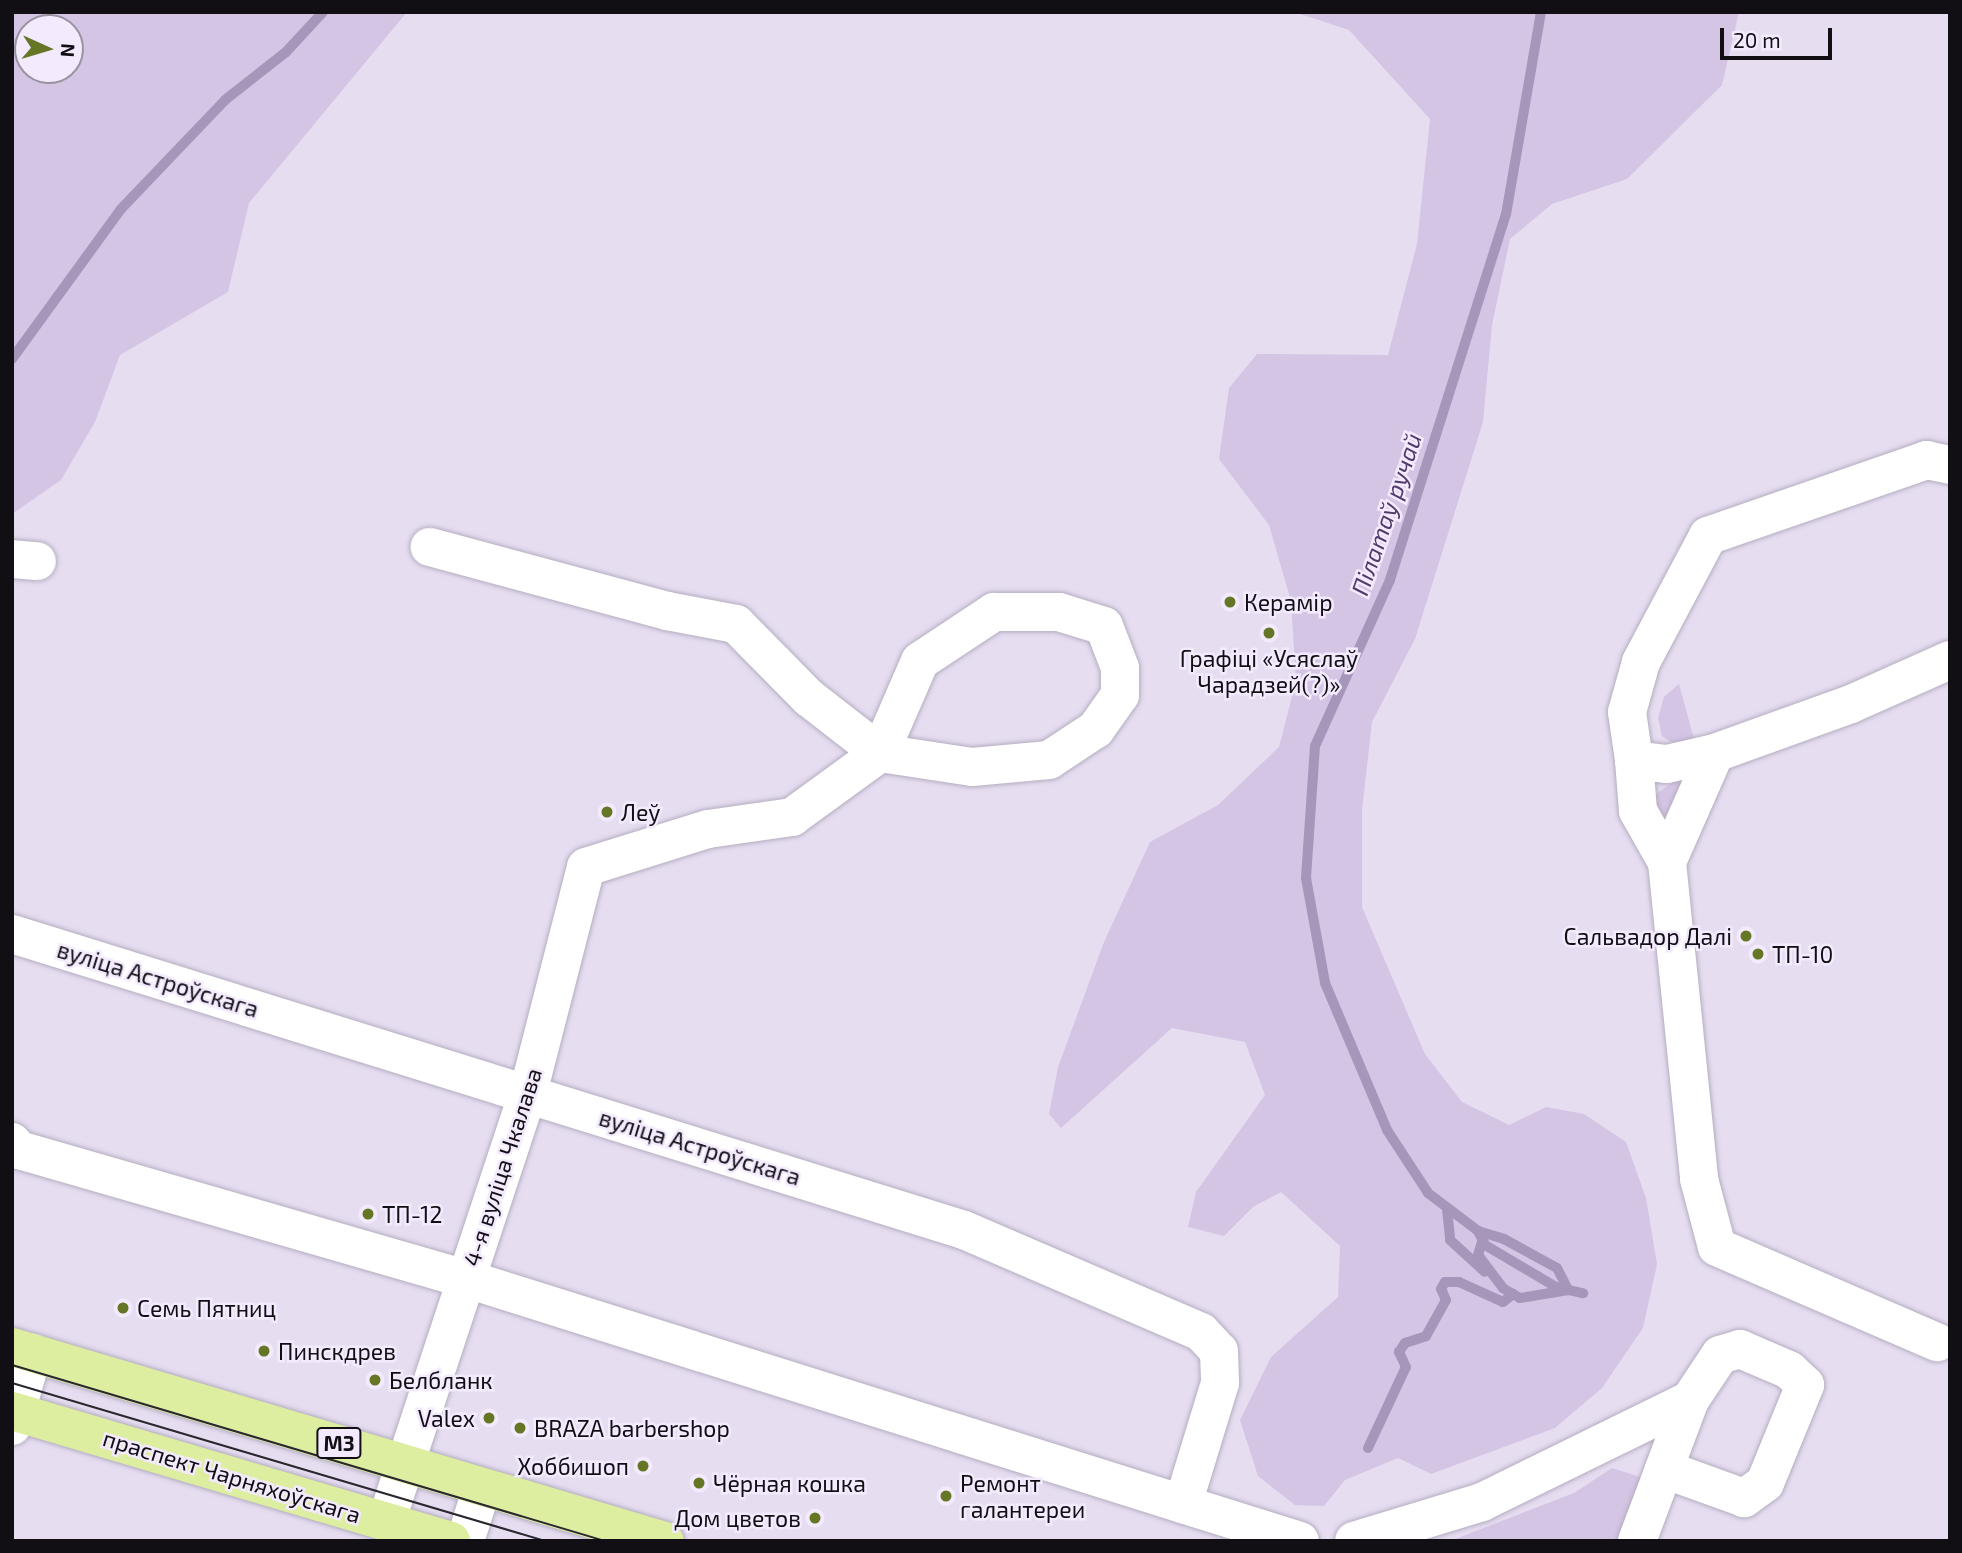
<!DOCTYPE html>
<meta charset="utf-8">
<style>
body{margin:0}
#map{position:relative;width:1962px;height:1553px;overflow:hidden;background:#e6ddf1;font-family:"Exo 2",sans-serif}
div>[style]{position:absolute}
[style*='--x']{left:calc(var(--x)*1px);top:calc(var(--y)*1px);width:calc(var(--w)*1px);rotate:calc(var(--a)*1deg)}
.green>*{inset:0;background:#d4c5e5}
.stream>*{height:10px;margin:-5px;padding:0 5px;transform-origin:5px;border-radius:5px;background:#a696b9}
.roads{filter:drop-shadow(0 0 2px #b5adc0) drop-shadow(0 0 2px #b5adc0)}
.minor>*{height:38px;margin:-19px;padding:0 19px;transform-origin:19px;border-radius:19px;background:#fff}
.major>*{height:38px;margin:-19px;padding:0 19px;transform-origin:19px;border-radius:19px;background:#ddeea1}
.tram>*{height:2px;margin:-1px;padding:0 1px;transform-origin:1px;border-radius:1px;background:#2b272f}
.dots>*{width:19px;height:19px;translate:-50% -50%;box-sizing:border-box;border:4px solid #f3eafe;border-radius:50%}
span{translate:-50% -50%;white-space:nowrap;text-align:center;line-height:1.15;-webkit-text-stroke:5px #f3eafe;paint-order:stroke}
.shield-label span{padding:2px 5px;background:#f3eafe;border:2px solid;border-radius:5px;-webkit-text-stroke-width:0}
.shield-label{font-size:21px;color:#110e14;font-weight:700}
.poi-label{font-size:23px;color:#110e14}
.left{translate:0 -50%;text-align:left}
.right{translate:-100% -50%;text-align:right}
.street-label{font-size:23px;color:#110e14}
.water-label{font-size:24px;color:#523a6b;font-style:italic}
.frame{position:absolute;inset:0;border:14px solid #110e14;pointer-events:none}
.north{position:absolute;left:14px;top:14px;width:70px;height:70px;box-sizing:border-box;background:#f3eafe;border:2px solid #9992a0;border-radius:50%;rotate:94deg;font-size:19px;font-weight:700;line-height:28px;text-align:center;color:#110e14}
.north::after{content:'';display:block;margin:auto;width:24px;height:32px;background:#657625;clip-path:polygon(50% 0,100% 100%,50% 72%,0 100%)}
.scale{position:absolute;left:1720px;top:28px;width:112px;height:32px;box-sizing:border-box;border:4px solid #110e14;border-top:0;padding-left:9px;font-size:21px;line-height:24px;white-space:nowrap;color:#110e14;-webkit-text-stroke:5px #f3eafe;paint-order:stroke}
</style>
<div id="map">
<div class="green">
<i style="clip-path:polygon(evenodd,12px 12px,407px 12px,249px 203px,228px 292px,120px 355px,95px 422px,61px 480px,12px 514px,12px 12px,28px 28px,70px 28px,70px 70px,28px 70px,28px 28px)"></i>
<i style="clip-path:polygon(1294px 12px,1739px 12px,1722px 85px,1627px 179px,1552px 204px,1510px 239px,1492px 325px,1483px 422px,1415px 639px,1372px 722px,1362px 810px,1362px 907px,1425px 1054px,1462px 1102px,1509px 1125px,1546px 1107px,1584px 1114px,1626px 1142px,1646px 1198px,1657px 1264px,1643px 1328px,1602px 1388px,1555px 1428px,1431px 1474px,1398px 1458px,1345px 1480px,1324px 1506px,1295px 1505px,1258px 1476px,1240px 1420px,1271px 1357px,1338px 1297px,1340px 1246px,1281px 1192px,1253px 1207px,1224px 1236px,1188px 1227px,1196px 1192px,1265px 1095px,1245px 1042px,1172px 1028px,1061px 1128px,1049px 1114px,1058px 1067px,1104px 942px,1150px 842px,1218px 805px,1279px 747px,1296px 681px,1291px 601px,1269px 525px,1219px 459px,1229px 388px,1257px 354px,1388px 355px,1417px 244px,1430px 119px,1349px 30px)"></i>
<i style="clip-path:polygon(1679px 684px,1694px 739px,1677px 746px,1662px 736px,1658px 718px,1664px 697px)"></i>
<i style="clip-path:polygon(1689px 771px,1676px 805px,1666px 815px,1655px 815px,1656px 794px)"></i>
<i style="clip-path:polygon(1612px 1468px,1640px 1477px,1639px 1502px,1625px 1541px,1450px 1541px,1574px 1493px)"></i>
</div>
<div class="stream">
<i style="--x:1541;--y:12;--w:205;--a:99.8"></i>
<i style="--x:1506;--y:214;--w:384;--a:107.6"></i>
<i style="--x:1390;--y:580;--w:182;--a:114.3"></i>
<i style="--x:1315;--y:746;--w:132;--a:93.9"></i>
<i style="--x:1306;--y:878;--w:107;--a:79.7"></i>
<i style="--x:1325;--y:983;--w:160;--a:67.1"></i>
<i style="--x:1387;--y:1130;--w:75;--a:56.9"></i>
<i style="--x:1428;--y:1193;--w:63;--a:37.2"></i>
<i style="--x:1478;--y:1231;--w:16;--a:63"></i>
<i style="--x:1485;--y:1245;--w:82;--a:30.6"></i>
<i style="--x:1556;--y:1287;--w:28;--a:13"></i>
<i style="--x:12;--y:359;--w:185;--a:-54"></i>
<i style="--x:121;--y:209;--w:151;--a:-46.3"></i>
<i style="--x:225;--y:100;--w:78;--a:-38.2"></i>
<i style="--x:286;--y:52;--w:54;--a:-47.2"></i>
<i style="--x:1447;--y:1209;--w:31;--a:84"></i>
<i style="--x:1450;--y:1240;--w:47;--a:42.4"></i>
<i style="--x:1478;--y:1231;--w:27;--a:17"></i>
<i style="--x:1504;--y:1239;--w:60;--a:28.7"></i>
<i style="--x:1557;--y:1268;--w:25;--a:63"></i>
<i style="--x:1568;--y:1290;--w:49;--a:170.5"></i>
<i style="--x:1520;--y:1298;--w:20;--a:-150"></i>
<i style="--x:1503;--y:1288;--w:41;--a:-127.1"></i>
<i style="--x:1478;--y:1255;--w:14;--a:-73"></i>
<i style="--x:1368;--y:1448;--w:89;--a:-64.9"></i>
<i style="--x:1406;--y:1367;--w:17;--a:-115"></i>
<i style="--x:1399;--y:1352;--w:11;--a:-56"></i>
<i style="--x:1405;--y:1343;--w:22;--a:-18"></i>
<i style="--x:1426;--y:1336;--w:41;--a:-60.9"></i>
<i style="--x:1446;--y:1300;--w:12;--a:-114"></i>
<i style="--x:1441;--y:1289;--w:8;--a:-60"></i>
<i style="--x:1445;--y:1282;--w:14;--a:0"></i>
<i style="--x:1459;--y:1282;--w:48;--a:24.4"></i>
<i style="--x:1503;--y:1302;--w:13;--a:-39"></i>
</div>
<div class="roads">
<div class="minor">
<i style="--x:1950;--y:465;--w:24;--a:-168"></i>
<i style="--x:1927;--y:460;--w:232;--a:160.9"></i>
<i style="--x:1708;--y:536;--w:143;--a:118"></i>
<i style="--x:1641;--y:662;--w:52;--a:105.6"></i>
<i style="--x:1627;--y:712;--w:49;--a:81.7"></i>
<i style="--x:1634;--y:760;--w:33;--a:7"></i>
<i style="--x:1667;--y:764;--w:49;--a:-12.9"></i>
<i style="--x:1715;--y:753;--w:145;--a:-19.8"></i>
<i style="--x:1851;--y:704;--w:108;--a:-24"></i>
<i style="--x:12;--y:559;--w:25;--a:5"></i>
<i style="--x:1634;--y:760;--w:51;--a:85.5"></i>
<i style="--x:1638;--y:811;--w:59;--a:60.4"></i>
<i style="--x:1667;--y:862;--w:319;--a:84.2"></i>
<i style="--x:1699;--y:1179;--w:70;--a:75.2"></i>
<i style="--x:1717;--y:1247;--w:240;--a:23.4"></i>
<i style="--x:1667;--y:862;--w:119;--a:-66.2"></i>
<i style="--x:12;--y:934;--w:997;--a:17.27"></i>
<i style="--x:964;--y:1230;--w:258;--a:23.3"></i>
<i style="--x:1201;--y:1332;--w:26;--a:47"></i>
<i style="--x:1219;--y:1351;--w:32;--a:88"></i>
<i style="--x:1220;--y:1383;--w:127;--a:107"></i>
<i style="--x:12;--y:1142;--w:11;--a:49"></i>
<i style="--x:19;--y:1150;--w:466;--a:16.1"></i>
<i style="--x:467;--y:1279;--w:873;--a:17.46"></i>
<i style="--x:12;--y:1426;--w:76;--a:-74"></i>
<i style="--x:386;--y:1522;--w:452;--a:-71.7"></i>
<i style="--x:528;--y:1093;--w:233;--a:-75.6"></i>
<i style="--x:586;--y:867;--w:128;--a:-17.3"></i>
<i style="--x:708;--y:829;--w:85;--a:-8.1"></i>
<i style="--x:792;--y:817;--w:109;--a:-36"></i>
<i style="--x:880;--y:753;--w:100;--a:-66.5"></i>
<i style="--x:920;--y:661;--w:89;--a:-33.5"></i>
<i style="--x:994;--y:612;--w:65;--a:0"></i>
<i style="--x:1059;--y:612;--w:47;--a:17.3"></i>
<i style="--x:1104;--y:626;--w:45;--a:69.1"></i>
<i style="--x:1120;--y:668;--w:27;--a:90"></i>
<i style="--x:1120;--y:695;--w:42;--a:125.2"></i>
<i style="--x:1096;--y:729;--w:56;--a:146.6"></i>
<i style="--x:1049;--y:760;--w:77;--a:174.8"></i>
<i style="--x:972;--y:767;--w:93;--a:-171.3"></i>
<i style="--x:880;--y:753;--w:90;--a:-142.2"></i>
<i style="--x:809;--y:698;--w:104;--a:-134.6"></i>
<i style="--x:736;--y:624;--w:70;--a:-169.3"></i>
<i style="--x:667;--y:611;--w:246;--a:-164.9"></i>
<i style="--x:465;--y:1541;--w:56;--a:-72.2"></i>
<i style="--x:1354;--y:1541;--w:134;--a:-16.9"></i>
<i style="--x:1482;--y:1502;--w:232;--a:-26.1"></i>
<i style="--x:1637;--y:1541;--w:77;--a:-69.4"></i>
<i style="--x:1664;--y:1469;--w:74;--a:-69.4"></i>
<i style="--x:1690;--y:1400;--w:54;--a:-56.3"></i>
<i style="--x:1720;--y:1355;--w:21;--a:-17"></i>
<i style="--x:1740;--y:1349;--w:53;--a:23.2"></i>
<i style="--x:1789;--y:1370;--w:22;--a:43"></i>
<i style="--x:1805;--y:1385;--w:106;--a:112.2"></i>
<i style="--x:1765;--y:1483;--w:26;--a:144"></i>
<i style="--x:1744;--y:1498;--w:85;--a:-160.1"></i>
</div>
<div class="major">
<i style="--x:12;--y:1347;--w:681;--a:16.55"></i>
<i style="--x:12;--y:1411;--w:458;--a:16.5"></i>
</div>
</div>
<div class="tram">
<i style="--x:12;--y:1365;--w:619;--a:16.53"></i>
<i style="--x:12;--y:1383;--w:556;--a:16.51"></i>
</div>
<div class="dots">
<i style="left:1230px;top:602px;background:#657625"></i>
<i style="left:1269px;top:633px;background:#657625"></i>
<i style="left:607px;top:812px;background:#657625"></i>
<i style="left:1746px;top:936px;background:#657625"></i>
<i style="left:1758px;top:954px;background:#657625"></i>
<i style="left:368px;top:1214px;background:#657625"></i>
<i style="left:123px;top:1308px;background:#657625"></i>
<i style="left:264px;top:1351px;background:#657625"></i>
<i style="left:375px;top:1380px;background:#657625"></i>
<i style="left:489px;top:1418px;background:#657625"></i>
<i style="left:520px;top:1428px;background:#657625"></i>
<i style="left:643px;top:1466px;background:#657625"></i>
<i style="left:699px;top:1483px;background:#657625"></i>
<i style="left:946px;top:1496px;background:#657625"></i>
<i style="left:815px;top:1518px;background:#657625"></i>
</div>
<div class="shield-label">
<span style="left:339px;top:1443px">М3</span>
</div>
<div class="poi-label">
<span class="left" style="left:1244px;top:602px">Керамір</span>
<span style="left:1269px;top:671px">Графіці «Усяслаў<br>Чарадзей(?)»</span>
<span class="left" style="left:621px;top:812px">Леў</span>
<span class="right" style="left:1732px;top:936px">Сальвадор Далі</span>
<span class="left" style="left:1772px;top:954px">ТП-10</span>
<span class="left" style="left:382px;top:1214px">ТП-12</span>
<span class="left" style="left:137px;top:1308px">Семь Пятниц</span>
<span class="left" style="left:278px;top:1351px">Пинскдрев</span>
<span class="left" style="left:389px;top:1380px">Белбланк</span>
<span class="right" style="left:475px;top:1418px">Valex</span>
<span class="left" style="left:534px;top:1428px">BRAZA barbershop</span>
<span class="right" style="left:629px;top:1466px">Хоббишоп</span>
<span class="left" style="left:713px;top:1483px">Чёрная кошка</span>
<span class="left" style="left:960px;top:1496px">Ремонт<br>галантереи</span>
<span class="right" style="left:801px;top:1518px">Дом цветов</span>
</div>
<div class="street-label">
<span style="left:158px;top:979px;rotate:17deg">вуліца Астроўскага</span>
<span style="left:700px;top:1147px;rotate:17deg">вуліца Астроўскага</span>
<span style="left:502px;top:1167px;rotate:-72deg">4-я вуліца Чкалава</span>
<span style="left:232px;top:1476px;rotate:17deg">праспект Чарняхоўскага</span>
</div>
<div class="water-label">
<span style="left:1386px;top:514px;rotate:-71deg">Пілатаў ручай</span>
</div>
<div class="frame"></div>
<div class="north">N</div>
<div class="scale">20 m</div>
</div>
